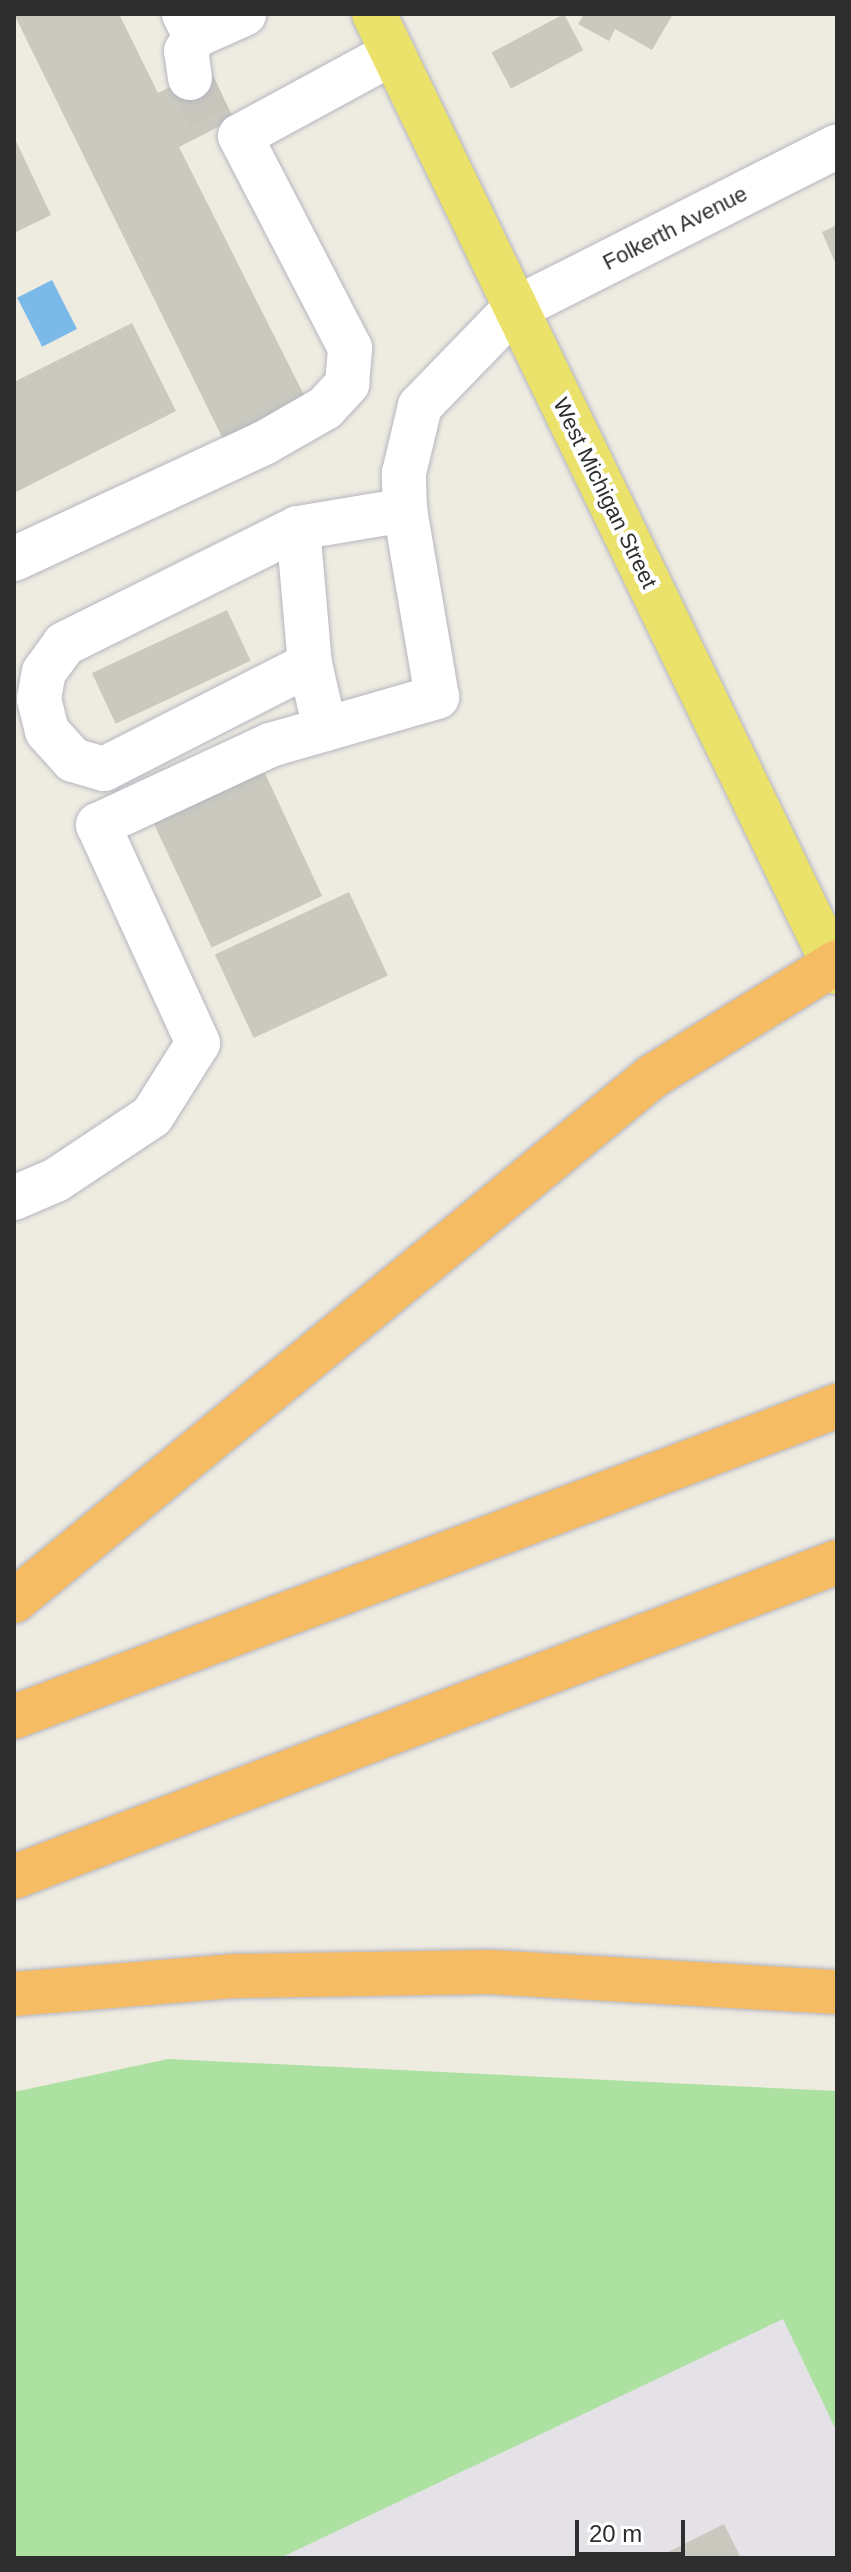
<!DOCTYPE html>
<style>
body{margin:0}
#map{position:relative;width:851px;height:2572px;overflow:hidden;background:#eeebe1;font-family:Helvetica,sans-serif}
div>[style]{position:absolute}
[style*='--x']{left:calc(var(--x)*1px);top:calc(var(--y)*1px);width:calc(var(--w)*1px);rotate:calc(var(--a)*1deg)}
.industrial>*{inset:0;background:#e4e1e7}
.green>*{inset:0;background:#ace1a1}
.water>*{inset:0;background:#7bb9e9;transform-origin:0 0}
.building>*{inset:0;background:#cac9bf;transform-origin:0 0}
.minor-tunnel>*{height:44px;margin-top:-22px;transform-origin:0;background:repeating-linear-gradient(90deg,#c8c5bd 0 44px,transparent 0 66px)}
.roads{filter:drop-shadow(0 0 2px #b5b5c0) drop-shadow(0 0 2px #b5b5c0)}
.minor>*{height:44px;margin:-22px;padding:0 22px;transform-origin:22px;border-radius:22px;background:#fff}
.major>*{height:44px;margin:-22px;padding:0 22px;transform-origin:22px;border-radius:22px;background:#eae26a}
.highway>*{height:44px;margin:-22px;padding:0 22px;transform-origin:22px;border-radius:22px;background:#f6bc64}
span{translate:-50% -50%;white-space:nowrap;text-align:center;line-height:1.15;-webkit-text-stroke:8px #fff;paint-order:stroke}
.street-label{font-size:22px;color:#2e2e2e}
.frame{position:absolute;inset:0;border:16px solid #2e2e2e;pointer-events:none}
.scale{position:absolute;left:575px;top:2520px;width:110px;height:36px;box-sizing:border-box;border:4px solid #2e2e2e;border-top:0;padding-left:10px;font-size:24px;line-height:28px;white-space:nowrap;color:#2e2e2e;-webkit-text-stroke:6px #fff;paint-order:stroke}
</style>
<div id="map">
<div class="industrial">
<i style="clip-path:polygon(783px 2318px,837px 2432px,837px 2558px,280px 2558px)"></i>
</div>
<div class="green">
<i style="clip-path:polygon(168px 2059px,837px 2091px,837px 2432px,783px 2319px,280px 2558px,14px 2558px,14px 2092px)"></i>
</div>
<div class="water">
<i style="left:52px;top:280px;width:55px;height:39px;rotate:63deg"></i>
</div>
<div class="building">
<i style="clip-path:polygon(14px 14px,119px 14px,158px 93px,208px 68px,234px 119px,179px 147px,305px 397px,223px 439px)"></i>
<i style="left:564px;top:14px;width:41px;height:82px;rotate:62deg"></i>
<i style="clip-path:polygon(584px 14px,673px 14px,652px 50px,615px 29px,609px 41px,578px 24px)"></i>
<i style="clip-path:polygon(14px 137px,51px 215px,14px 233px)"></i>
<i style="clip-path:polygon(837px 225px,837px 267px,822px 232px)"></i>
<i style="clip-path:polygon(132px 323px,176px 411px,14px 493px,14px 382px)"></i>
<i style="left:227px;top:610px;width:56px;height:149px;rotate:65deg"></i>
<i style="left:263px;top:769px;width:140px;height:122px;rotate:65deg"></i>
<i style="left:349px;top:892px;width:92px;height:148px;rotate:65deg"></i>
<i style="clip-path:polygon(724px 2524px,741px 2558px,656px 2558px)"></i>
</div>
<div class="minor-tunnel">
<i style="--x:190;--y:78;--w:56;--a:64.8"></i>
</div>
<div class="roads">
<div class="minor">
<i style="--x:184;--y:14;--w:25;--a:63"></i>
<i style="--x:195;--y:36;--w:54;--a:-24.2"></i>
<i style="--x:190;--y:78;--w:27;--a:-98"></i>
<i style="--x:186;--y:51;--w:17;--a:-59"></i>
<i style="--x:298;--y:528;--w:137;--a:85"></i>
<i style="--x:310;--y:664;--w:67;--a:77"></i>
<i style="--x:14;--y:559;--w:276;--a:-24.9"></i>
<i style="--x:264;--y:443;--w:70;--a:-29.8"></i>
<i style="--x:325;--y:408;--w:33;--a:-47"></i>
<i style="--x:347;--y:384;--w:36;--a:-85"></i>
<i style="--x:350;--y:348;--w:239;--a:-117.4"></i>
<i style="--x:240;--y:136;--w:174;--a:-28.5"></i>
<i style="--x:310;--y:664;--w:231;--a:153"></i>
<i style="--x:104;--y:769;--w:32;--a:-164"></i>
<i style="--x:73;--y:760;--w:39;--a:-132"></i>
<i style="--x:47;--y:731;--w:33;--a:-104"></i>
<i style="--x:39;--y:699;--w:27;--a:-80"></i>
<i style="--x:44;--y:672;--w:34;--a:-54"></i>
<i style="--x:64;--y:644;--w:261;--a:-26.4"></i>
<i style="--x:298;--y:528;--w:109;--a:-9.5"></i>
<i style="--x:14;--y:1198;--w:46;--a:-23.2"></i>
<i style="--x:56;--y:1180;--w:115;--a:-33.7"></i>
<i style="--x:152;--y:1116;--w:86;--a:-57.8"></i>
<i style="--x:198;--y:1043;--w:240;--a:-114.6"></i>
<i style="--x:98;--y:825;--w:190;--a:-24.9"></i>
<i style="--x:270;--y:745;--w:174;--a:-16"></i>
<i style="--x:437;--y:697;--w:190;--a:-99.7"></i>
<i style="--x:405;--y:510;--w:37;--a:-92"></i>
<i style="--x:404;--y:473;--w:69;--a:-76.6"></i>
<i style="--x:420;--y:406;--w:134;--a:-45.9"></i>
<i style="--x:513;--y:310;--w:363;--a:-26.8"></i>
</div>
<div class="major">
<i style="--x:374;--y:14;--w:1064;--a:64.21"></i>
</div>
<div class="highway">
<i style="--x:14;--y:1601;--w:827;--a:-39.41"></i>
<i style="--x:653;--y:1076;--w:216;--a:-31.8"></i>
<i style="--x:14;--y:1717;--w:880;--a:-20.7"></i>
<i style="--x:14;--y:1877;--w:881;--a:-20.94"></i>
<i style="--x:14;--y:1994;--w:222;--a:-4.7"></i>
<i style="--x:235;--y:1976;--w:254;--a:-0.9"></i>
<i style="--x:489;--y:1972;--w:349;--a:3.3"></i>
</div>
</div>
<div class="street-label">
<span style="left:675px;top:228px;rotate:-27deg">Folkerth Avenue</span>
<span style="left:605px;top:493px;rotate:64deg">West Michigan Street</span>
</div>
<div class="frame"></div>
<div class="scale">20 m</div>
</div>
